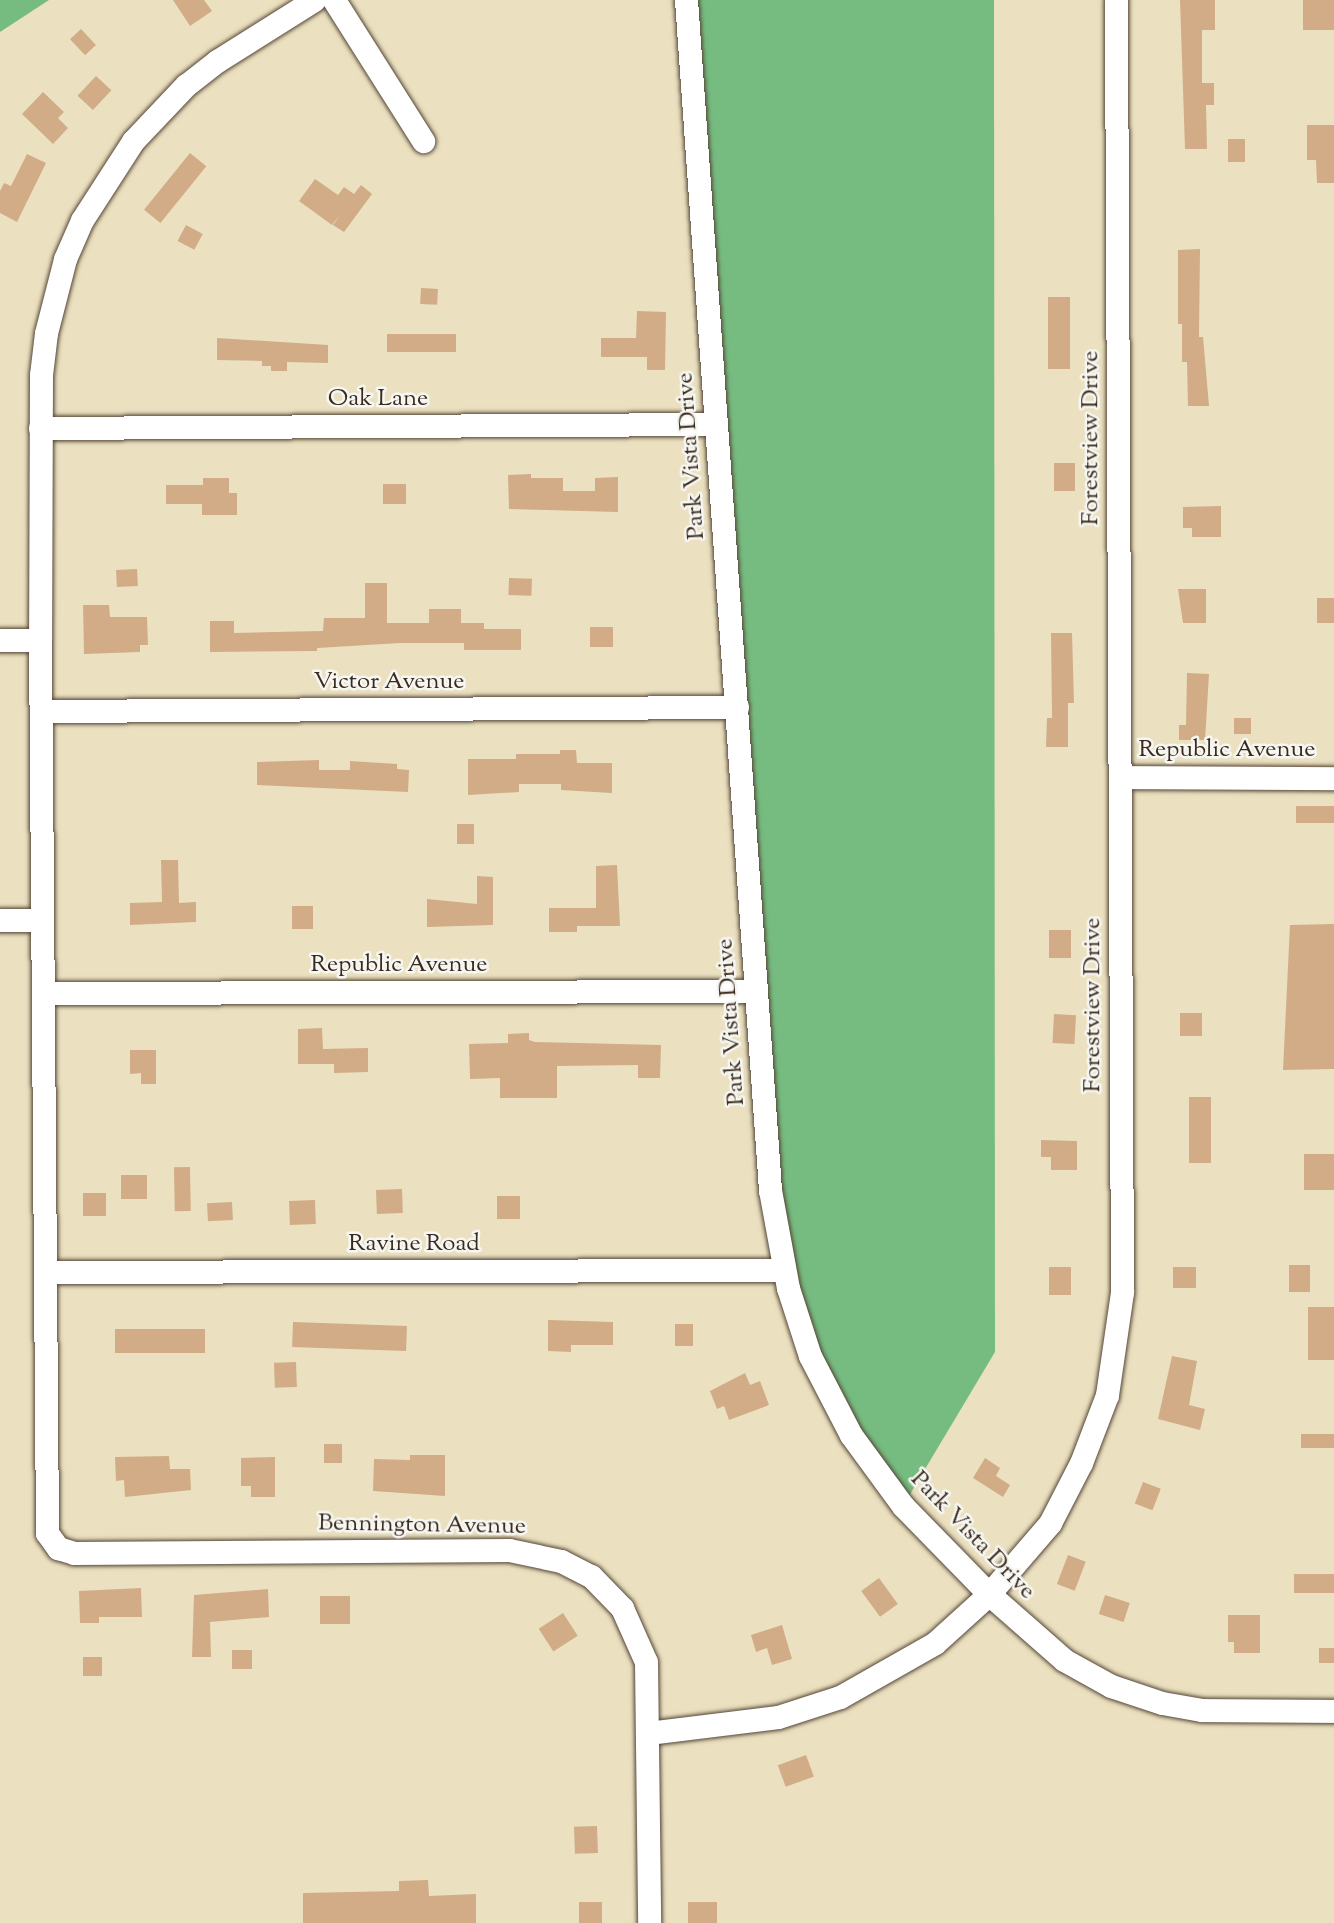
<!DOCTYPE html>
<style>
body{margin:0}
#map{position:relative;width:1334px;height:1923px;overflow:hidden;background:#ebe1c0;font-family:"Sorts Mill Goudy",serif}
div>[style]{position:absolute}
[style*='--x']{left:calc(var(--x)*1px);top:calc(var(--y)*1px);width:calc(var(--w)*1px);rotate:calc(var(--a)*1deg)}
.forest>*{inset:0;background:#76bc80}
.building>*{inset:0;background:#d1ac86;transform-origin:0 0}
.roads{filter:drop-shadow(0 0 2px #554536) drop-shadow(0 0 2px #554536)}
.street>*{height:23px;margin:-11.5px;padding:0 11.5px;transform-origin:11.5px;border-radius:11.5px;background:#fff}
span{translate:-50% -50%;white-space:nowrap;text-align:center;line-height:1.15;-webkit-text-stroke:5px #f6f6f2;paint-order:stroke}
.street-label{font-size:24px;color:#3b2a1e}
</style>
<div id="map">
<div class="forest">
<i style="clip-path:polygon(0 0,49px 0,0 32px)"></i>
<i style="clip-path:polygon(686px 0,994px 0,995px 1352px,903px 1506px,851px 1435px,784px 1270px)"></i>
</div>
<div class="building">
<i style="clip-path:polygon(173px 0,204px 0,212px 11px,190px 26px)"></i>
<i style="clip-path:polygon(1180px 0,1215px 0,1215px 30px,1202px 30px,1202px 83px,1214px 83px,1214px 105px,1206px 105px,1207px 149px,1185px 149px)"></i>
<i style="left:1303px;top:0;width:31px;height:30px"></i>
<i style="left:81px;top:29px;width:22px;height:15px;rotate:47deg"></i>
<i style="left:96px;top:76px;width:21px;height:27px;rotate:43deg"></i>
<i style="clip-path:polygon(43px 92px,64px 112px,58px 118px,68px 128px,53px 144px,22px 114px)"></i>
<i style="clip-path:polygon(1307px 125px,1334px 125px,1334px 183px,1317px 183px,1316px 160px,1307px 160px)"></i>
<i style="left:1228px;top:139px;width:17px;height:23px"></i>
<i style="left:190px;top:153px;width:21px;height:73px;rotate:39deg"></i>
<i style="clip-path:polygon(27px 154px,46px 163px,17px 222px,0 213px,0 191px,4px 183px,11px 186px)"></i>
<i style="clip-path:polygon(315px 179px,338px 195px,344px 187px,354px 194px,361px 185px,372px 194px,344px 232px,333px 225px,340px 215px,332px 225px,299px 201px)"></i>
<i style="left:186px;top:225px;width:19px;height:18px;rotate:28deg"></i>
<i style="clip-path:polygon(1200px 249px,1199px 337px,1203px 337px,1209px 406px,1188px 406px,1187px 362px,1182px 362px,1182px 324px,1178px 324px,1178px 250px)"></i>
<i style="left:421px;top:288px;width:17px;height:16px;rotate:3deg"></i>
<i style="left:1048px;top:297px;width:22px;height:72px"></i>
<i style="clip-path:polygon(637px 311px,666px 312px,665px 370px,647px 370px,647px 357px,601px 357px,601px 338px,636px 338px)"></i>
<i style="left:456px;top:334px;width:18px;height:69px;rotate:90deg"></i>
<i style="clip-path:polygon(217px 338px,328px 345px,328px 363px,287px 362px,287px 371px,271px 371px,271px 366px,262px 366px,262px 361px,217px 360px)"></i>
<i style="left:1054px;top:463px;width:21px;height:28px"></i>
<i style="clip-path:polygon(531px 474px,531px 478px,563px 478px,563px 491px,595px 491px,595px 478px,618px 477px,618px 512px,509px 509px,508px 475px)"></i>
<i style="clip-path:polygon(203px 478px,229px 478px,229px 493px,237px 493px,237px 515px,202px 515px,202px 504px,166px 504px,166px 485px,203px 485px)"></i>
<i style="left:383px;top:484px;width:23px;height:20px"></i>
<i style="clip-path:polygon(1221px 506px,1221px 537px,1192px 537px,1192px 528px,1183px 528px,1183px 507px)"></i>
<i style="left:137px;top:569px;width:17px;height:21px;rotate:87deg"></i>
<i style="left:509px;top:578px;width:23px;height:17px;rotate:2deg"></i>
<i style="clip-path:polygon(365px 583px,387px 583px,387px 623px,429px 623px,429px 609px,461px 609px,461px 623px,484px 623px,484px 629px,521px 629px,521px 650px,464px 650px,464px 643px,400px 643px,317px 648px,317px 651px,210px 652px,210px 621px,234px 621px,234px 633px,274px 632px,323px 631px,324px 618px,365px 618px)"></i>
<i style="clip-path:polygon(1178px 589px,1206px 589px,1206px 623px,1183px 623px)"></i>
<i style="left:1334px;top:598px;width:25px;height:17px;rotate:90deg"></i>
<i style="clip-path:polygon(83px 605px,109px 605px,110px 617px,147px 617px,148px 645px,140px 645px,140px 652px,84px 654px)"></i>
<i style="left:590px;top:627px;width:23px;height:20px"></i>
<i style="clip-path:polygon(1051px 633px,1072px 633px,1074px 703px,1068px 703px,1068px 747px,1046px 747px,1047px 718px,1052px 718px)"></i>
<i style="clip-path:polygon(1187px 673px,1209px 674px,1205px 740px,1179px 740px,1179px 725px,1186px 725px)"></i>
<i style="left:1234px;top:718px;width:17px;height:16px"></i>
<i style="clip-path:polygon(560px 750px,576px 750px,577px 763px,612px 763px,612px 793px,561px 790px,561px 784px,519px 784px,519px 792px,468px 795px,468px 759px,516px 759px,516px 754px,560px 754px)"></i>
<i style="clip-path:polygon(319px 760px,319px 770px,350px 770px,350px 761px,397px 764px,397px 769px,409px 770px,408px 792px,257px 785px,257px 762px)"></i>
<i style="left:1334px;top:806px;width:17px;height:38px;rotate:90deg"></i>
<i style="left:457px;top:824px;width:17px;height:20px"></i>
<i style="clip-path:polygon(161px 860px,178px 860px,179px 903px,196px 902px,196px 922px,130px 925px,130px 903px,162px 902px)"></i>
<i style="clip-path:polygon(617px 865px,620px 926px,577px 926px,577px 932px,549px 932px,549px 908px,596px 908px,596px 866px)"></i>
<i style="clip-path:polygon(477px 876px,493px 877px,493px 925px,427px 927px,427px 899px,477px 904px)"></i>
<i style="left:292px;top:906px;width:21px;height:23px"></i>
<i style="clip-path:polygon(1334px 924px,1334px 1069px,1283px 1070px,1290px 925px)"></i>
<i style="left:1049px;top:930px;width:22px;height:28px"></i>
<i style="left:1202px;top:1013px;width:23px;height:22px;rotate:90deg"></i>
<i style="left:1054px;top:1014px;width:22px;height:29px;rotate:3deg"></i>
<i style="clip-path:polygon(322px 1028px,323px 1049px,368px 1048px,368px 1072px,334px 1073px,334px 1064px,298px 1064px,298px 1029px)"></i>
<i style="clip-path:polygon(529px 1033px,529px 1040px,535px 1042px,661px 1045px,660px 1078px,638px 1078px,638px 1065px,557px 1066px,557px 1098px,500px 1098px,500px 1078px,470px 1079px,469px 1044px,508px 1043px,508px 1034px)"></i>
<i style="clip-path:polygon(130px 1050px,156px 1050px,156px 1084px,141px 1084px,141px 1073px,130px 1074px)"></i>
<i style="left:1189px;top:1097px;width:22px;height:66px"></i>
<i style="clip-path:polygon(1041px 1140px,1077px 1141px,1077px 1170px,1051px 1170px,1051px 1157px,1041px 1157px)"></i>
<i style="left:1334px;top:1154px;width:36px;height:30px;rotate:90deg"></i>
<i style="left:190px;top:1167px;width:44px;height:16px;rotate:89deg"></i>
<i style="left:147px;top:1175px;width:24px;height:26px;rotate:90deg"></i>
<i style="left:402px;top:1189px;width:24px;height:26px;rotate:88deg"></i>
<i style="left:83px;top:1193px;width:23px;height:23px"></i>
<i style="left:497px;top:1196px;width:23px;height:23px"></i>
<i style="left:315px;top:1200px;width:24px;height:26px;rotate:88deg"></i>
<i style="left:232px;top:1202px;width:18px;height:25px;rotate:87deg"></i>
<i style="left:1289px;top:1265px;width:21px;height:27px"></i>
<i style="left:1049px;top:1267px;width:22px;height:28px"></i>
<i style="left:1173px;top:1267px;width:23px;height:21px"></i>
<i style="left:1334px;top:1307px;width:53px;height:26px;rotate:90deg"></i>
<i style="clip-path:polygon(548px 1320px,613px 1322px,613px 1345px,571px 1345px,571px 1352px,548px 1351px)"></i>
<i style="left:293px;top:1322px;width:114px;height:25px;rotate:2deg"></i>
<i style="left:675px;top:1324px;width:18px;height:22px"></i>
<i style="left:205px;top:1329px;width:24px;height:90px;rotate:90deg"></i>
<i style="clip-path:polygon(1172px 1356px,1197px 1361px,1189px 1405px,1205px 1409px,1200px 1430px,1158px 1419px)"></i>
<i style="left:296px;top:1362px;width:25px;height:22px;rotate:88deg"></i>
<i style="clip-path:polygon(745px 1373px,750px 1385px,760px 1381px,769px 1405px,729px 1420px,724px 1406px,717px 1409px,710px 1391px)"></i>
<i style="left:1301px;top:1434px;width:33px;height:14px"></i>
<i style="left:342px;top:1444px;width:19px;height:18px;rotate:90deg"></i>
<i style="clip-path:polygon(410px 1455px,445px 1455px,445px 1496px,373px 1491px,374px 1459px,410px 1460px)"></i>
<i style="clip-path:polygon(169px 1456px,170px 1469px,190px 1469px,191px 1490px,125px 1497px,124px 1480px,116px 1481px,115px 1457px)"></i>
<i style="clip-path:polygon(275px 1457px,275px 1497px,251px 1497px,251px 1486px,241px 1486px,241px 1458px)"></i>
<i style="clip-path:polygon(985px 1458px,1000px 1468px,996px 1476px,1010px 1485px,1003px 1497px,973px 1478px)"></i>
<i style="left:1143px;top:1482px;width:19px;height:23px;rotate:21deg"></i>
<i style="left:1068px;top:1555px;width:19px;height:31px;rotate:21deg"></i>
<i style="left:1334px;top:1574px;width:19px;height:40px;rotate:90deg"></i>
<i style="left:879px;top:1578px;width:32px;height:22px;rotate:54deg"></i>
<i style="clip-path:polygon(141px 1588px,142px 1617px,99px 1617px,99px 1623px,80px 1623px,79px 1591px)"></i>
<i style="clip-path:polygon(268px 1589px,269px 1617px,210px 1622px,211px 1657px,192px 1657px,194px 1595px)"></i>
<i style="left:1105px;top:1595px;width:26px;height:20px;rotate:18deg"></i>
<i style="left:350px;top:1596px;width:28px;height:30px;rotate:90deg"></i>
<i style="left:563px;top:1613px;width:27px;height:29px;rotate:57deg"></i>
<i style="clip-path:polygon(1228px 1615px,1260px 1615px,1260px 1653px,1234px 1653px,1234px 1642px,1228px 1642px)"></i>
<i style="clip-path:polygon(782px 1625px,792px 1659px,772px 1665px,767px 1648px,756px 1652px,751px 1635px)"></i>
<i style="left:1319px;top:1648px;width:15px;height:15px"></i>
<i style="left:232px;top:1650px;width:20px;height:19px"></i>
<i style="left:83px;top:1657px;width:19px;height:19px"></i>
<i style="left:806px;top:1755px;width:23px;height:30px;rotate:70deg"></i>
<i style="left:597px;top:1826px;width:27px;height:23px;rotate:88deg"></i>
<i style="clip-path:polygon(428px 1880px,429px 1896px,476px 1894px,476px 1923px,303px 1923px,303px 1893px,399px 1891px,399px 1881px)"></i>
<i style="left:579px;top:1902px;width:23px;height:21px"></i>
<i style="left:717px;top:1902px;width:21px;height:29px;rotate:90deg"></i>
</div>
<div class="roads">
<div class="street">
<i style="--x:314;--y:0;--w:115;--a:147.8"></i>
<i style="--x:217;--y:61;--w:39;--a:142"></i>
<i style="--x:186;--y:85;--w:77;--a:133.4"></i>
<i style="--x:133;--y:141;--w:94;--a:122.8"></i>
<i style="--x:82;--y:220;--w:43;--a:113.6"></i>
<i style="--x:65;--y:259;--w:76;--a:104.4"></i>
<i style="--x:46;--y:333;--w:42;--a:96.8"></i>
<i style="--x:41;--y:375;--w:265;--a:90.2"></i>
<i style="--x:40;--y:640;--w:893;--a:89.55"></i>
<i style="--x:47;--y:1533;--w:19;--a:54"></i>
<i style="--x:58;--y:1548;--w:17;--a:17"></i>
<i style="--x:74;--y:1553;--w:435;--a:-0.4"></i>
<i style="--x:509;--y:1550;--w:53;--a:11.9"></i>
<i style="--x:561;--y:1561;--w:34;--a:27"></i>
<i style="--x:591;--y:1576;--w:45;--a:45.9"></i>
<i style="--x:622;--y:1608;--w:59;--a:66"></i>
<i style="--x:646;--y:1662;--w:261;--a:89.3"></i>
<i style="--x:334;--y:0;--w:167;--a:57.7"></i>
<i style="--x:686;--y:0;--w:1193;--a:85.96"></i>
<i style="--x:770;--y:1190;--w:100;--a:79.6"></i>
<i style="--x:788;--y:1288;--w:71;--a:72.1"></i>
<i style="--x:810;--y:1356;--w:89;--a:62.6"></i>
<i style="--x:851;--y:1435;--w:88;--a:53.8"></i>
<i style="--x:903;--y:1506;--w:123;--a:45.7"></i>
<i style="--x:989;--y:1594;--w:100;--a:41.3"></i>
<i style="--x:1064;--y:1660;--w:54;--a:29"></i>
<i style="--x:1111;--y:1686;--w:54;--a:18.4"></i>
<i style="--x:1162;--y:1703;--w:41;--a:9.9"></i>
<i style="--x:1202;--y:1710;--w:132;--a:0.4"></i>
<i style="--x:40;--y:428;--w:676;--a:-0.34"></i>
<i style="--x:0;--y:640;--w:40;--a:0"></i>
<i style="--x:41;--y:711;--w:696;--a:-0.33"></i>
<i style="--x:1120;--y:777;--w:214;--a:0.3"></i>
<i style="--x:0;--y:920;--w:42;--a:0"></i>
<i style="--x:43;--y:993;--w:713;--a:-0.16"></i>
<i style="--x:45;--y:1272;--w:739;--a:-0.16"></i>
<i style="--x:648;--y:1733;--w:131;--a:-7"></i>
<i style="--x:778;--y:1717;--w:65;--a:-17.9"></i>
<i style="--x:840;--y:1697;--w:109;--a:-29.6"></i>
<i style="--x:935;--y:1643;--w:73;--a:-42.2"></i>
<i style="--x:989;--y:1594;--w:94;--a:-49.3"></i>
<i style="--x:1050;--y:1523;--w:68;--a:-62.7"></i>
<i style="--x:1081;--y:1463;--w:73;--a:-69.1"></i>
<i style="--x:1107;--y:1395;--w:104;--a:-81.7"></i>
<i style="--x:1122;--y:1292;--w:1292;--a:-90.27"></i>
</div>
</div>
<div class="street-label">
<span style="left:378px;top:400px">Oak Lane</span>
<span style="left:1092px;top:438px;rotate:-90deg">Forestview Drive</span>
<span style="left:692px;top:456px;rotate:-94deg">Park Vista Drive</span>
<span style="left:389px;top:683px">Victor Avenue</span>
<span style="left:1227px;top:751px">Republic Avenue</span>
<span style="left:399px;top:966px">Republic Avenue</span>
<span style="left:1094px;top:1005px;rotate:-90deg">Forestview Drive</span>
<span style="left:732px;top:1022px;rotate:-94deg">Park Vista Drive</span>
<span style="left:414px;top:1245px">Ravine Road</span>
<span style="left:422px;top:1526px;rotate:1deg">Bennington Avenue</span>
<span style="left:972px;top:1536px;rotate:46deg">Park Vista Drive</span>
</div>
</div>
